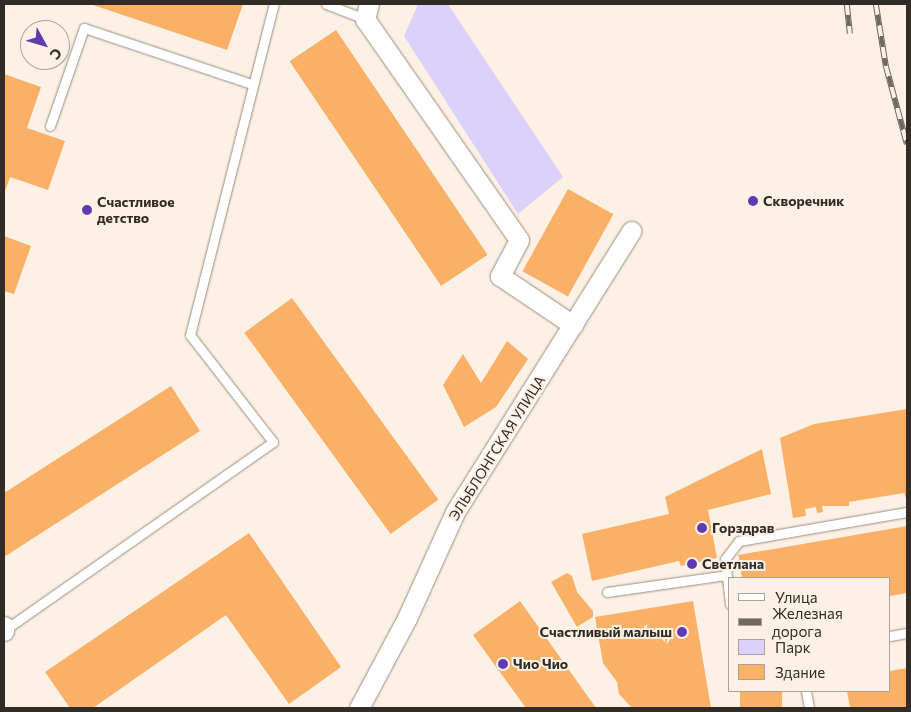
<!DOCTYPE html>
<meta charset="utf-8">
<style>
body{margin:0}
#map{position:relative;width:911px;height:712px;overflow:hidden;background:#fdf1e6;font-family:Commissioner,sans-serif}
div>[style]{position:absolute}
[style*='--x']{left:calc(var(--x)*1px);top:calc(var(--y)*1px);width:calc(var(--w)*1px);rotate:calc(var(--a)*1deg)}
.green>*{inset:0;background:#dad2fa}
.building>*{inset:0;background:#fab067;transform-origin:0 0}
.roads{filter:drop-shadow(0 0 1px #9a8c7f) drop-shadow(0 0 1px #9a8c7f)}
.lane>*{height:9px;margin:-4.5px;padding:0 4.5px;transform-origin:4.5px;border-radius:4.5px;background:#fff}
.street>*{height:19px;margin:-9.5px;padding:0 9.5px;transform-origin:9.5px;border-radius:9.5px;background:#fff}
.rail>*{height:5.5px;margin-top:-2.75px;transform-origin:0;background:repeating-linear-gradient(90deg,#fdf1e6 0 11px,#6f6760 0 22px);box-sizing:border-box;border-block:1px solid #6f6760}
.dots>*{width:14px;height:14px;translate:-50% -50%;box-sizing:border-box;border:2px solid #fdf1e6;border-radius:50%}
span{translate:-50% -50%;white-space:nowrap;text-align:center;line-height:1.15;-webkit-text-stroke:4px #fdf1e6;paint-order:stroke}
.poi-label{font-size:14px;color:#322c27;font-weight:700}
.left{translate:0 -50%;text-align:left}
.right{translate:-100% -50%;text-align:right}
.street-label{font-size:14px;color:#322c27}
.frame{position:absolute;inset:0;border:5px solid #322c27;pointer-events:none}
.legend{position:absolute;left:728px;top:577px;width:162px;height:115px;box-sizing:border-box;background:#fdf1e6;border:1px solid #aca29a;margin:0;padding:6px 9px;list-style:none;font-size:15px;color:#322c27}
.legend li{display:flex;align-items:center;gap:10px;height:25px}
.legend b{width:25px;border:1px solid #aca29a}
.north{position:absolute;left:20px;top:20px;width:50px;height:50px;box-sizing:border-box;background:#fdf1e6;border:1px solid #aca29a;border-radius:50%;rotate:129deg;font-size:14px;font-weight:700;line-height:20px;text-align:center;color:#322c27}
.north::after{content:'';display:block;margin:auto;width:18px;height:22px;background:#6339b0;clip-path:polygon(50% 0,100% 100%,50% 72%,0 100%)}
</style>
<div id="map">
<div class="green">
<i style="clip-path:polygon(418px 4px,448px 4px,563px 177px,518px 214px,404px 36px)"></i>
</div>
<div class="building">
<i style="clip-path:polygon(90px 4px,243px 4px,227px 50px)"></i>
<i style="left:336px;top:30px;width:271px;height:56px;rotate:56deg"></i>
<i style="clip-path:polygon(4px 74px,41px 87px,27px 128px,65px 141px,48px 190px,10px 177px,4px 194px)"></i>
<i style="left:568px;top:189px;width:52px;height:94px;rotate:29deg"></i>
<i style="clip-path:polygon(4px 236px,31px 246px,14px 294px,4px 291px)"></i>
<i style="left:292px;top:298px;width:249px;height:59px;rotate:54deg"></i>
<i style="clip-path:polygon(507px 341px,528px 359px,496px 407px,464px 427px,443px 385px,463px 354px,481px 383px)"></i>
<i style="clip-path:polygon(171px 386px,200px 431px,4px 557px,4px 493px)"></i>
<i style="clip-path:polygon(907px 409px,907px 501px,904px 493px,849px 502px,849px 506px,822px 506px,823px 512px,817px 513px,816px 507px,805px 509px,806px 516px,793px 518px,780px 438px,814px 424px)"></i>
<i style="clip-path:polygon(762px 449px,771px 494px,708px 510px,717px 558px,681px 566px,679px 561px,592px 581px,582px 534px,669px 514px,665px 497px)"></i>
<i style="clip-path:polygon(907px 526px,907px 593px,890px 596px,890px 578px,742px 578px,738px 555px)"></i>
<i style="clip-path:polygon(249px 533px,341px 667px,289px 704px,226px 615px,93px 708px,70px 708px,45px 672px)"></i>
<i style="clip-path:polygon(567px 573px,572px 576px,577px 592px,593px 611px,593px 617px,577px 627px,551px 582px)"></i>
<i style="clip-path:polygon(520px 601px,596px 708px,526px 708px,473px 635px)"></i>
<i style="clip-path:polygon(693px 601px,711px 708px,632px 708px,619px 694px,617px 682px,603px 663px,595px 617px)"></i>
<i style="clip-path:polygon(907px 668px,907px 708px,850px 708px,847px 691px,890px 691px,890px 671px)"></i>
<i style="left:740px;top:691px;width:42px;height:17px"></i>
</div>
<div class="roads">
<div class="lane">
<i style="--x:326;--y:4;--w:42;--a:21"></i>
<i style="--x:50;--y:126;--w:104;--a:-70.9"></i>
<i style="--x:84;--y:28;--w:176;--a:18.5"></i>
<i style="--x:607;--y:592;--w:120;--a:-8.1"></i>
<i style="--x:730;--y:604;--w:45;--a:-96.3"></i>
<i style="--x:725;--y:559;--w:23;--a:-52"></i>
<i style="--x:739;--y:541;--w:170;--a:-9.8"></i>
<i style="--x:6;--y:629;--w:326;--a:-35"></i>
<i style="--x:273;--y:442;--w:135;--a:-127.8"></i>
<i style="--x:190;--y:335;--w:341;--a:-75.8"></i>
<i style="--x:890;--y:636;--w:17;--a:-10"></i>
<i style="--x:806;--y:691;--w:17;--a:80"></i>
</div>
<div class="street">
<i style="--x:369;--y:4;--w:16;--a:105"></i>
<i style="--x:365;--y:19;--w:269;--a:55.1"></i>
<i style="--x:519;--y:240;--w:41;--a:117.8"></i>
<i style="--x:500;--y:276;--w:88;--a:33.9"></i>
<i style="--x:4;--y:626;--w:5;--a:90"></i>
<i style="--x:359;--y:708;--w:102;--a:-61.9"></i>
<i style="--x:407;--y:618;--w:116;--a:-65.6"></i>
<i style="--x:455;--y:512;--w:332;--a:-57.9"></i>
</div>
</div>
<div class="rail">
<i style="--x:847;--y:4;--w:30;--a:84"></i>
<i style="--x:876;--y:4;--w:63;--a:80.8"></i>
<i style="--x:886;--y:66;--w:81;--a:74.9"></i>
</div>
<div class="dots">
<i style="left:753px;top:201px;background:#6339b0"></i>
<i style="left:87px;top:210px;background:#6339b0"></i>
<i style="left:702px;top:528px;background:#6339b0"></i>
<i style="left:692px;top:564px;background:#6339b0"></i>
<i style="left:682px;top:632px;background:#6339b0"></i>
<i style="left:503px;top:664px;background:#6339b0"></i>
</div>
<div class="poi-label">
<span class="left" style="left:763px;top:201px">Скворечник</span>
<span class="left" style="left:97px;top:210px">Счастливое<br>детство</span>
<span class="left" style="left:712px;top:528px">Горздрав</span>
<span class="left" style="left:702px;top:564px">Светлана</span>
<span class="right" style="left:672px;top:632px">Счастливый малыш</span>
<span class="left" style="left:513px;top:664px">Чио Чио</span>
</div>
<div class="street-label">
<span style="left:497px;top:448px;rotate:-58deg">ЭЛЬБЛОНГСКАЯ УЛИЦА</span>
</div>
<div class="frame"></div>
<ul class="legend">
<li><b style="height:6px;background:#fff"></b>Улица</li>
<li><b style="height:6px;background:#6f6760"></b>Железная дорога</li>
<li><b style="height:14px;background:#dad2fa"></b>Парк</li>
<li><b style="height:14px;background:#fab067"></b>Здание</li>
</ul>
<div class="north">С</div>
</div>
